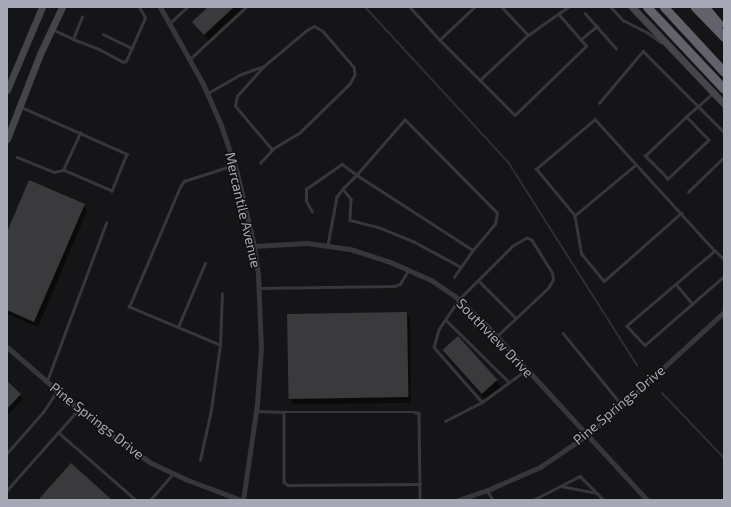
<!DOCTYPE html>
<style>
body{margin:0}
#map{position:relative;width:731px;height:507px;overflow:hidden;background:#151416;font-family:"Exo 2",sans-serif}
div>[style]{position:absolute}
[style*='--x']{left:calc(var(--x)*1px);top:calc(var(--y)*1px);width:calc(var(--w)*1px);rotate:calc(var(--a)*1deg)}
.shadow>*{inset:0;background:#0007;transform-origin:0 0}
.stream>*{height:2px;margin:-1px;padding:0 1px;transform-origin:1px;border-radius:1px;background:#2c2f39}
.building>*{inset:0;background:#3a3a3d;transform-origin:0 0}
.lane>*{height:2.5px;margin:-1.25px;padding:0 1.25px;transform-origin:1.25px;border-radius:1.25px;background:#36363b}
.street>*{height:5px;margin:-2.5px;padding:0 2.5px;transform-origin:2.5px;border-radius:2.5px;background:#36363b}
.secondary>*{height:7px;margin:-3.5px;padding:0 3.5px;transform-origin:3.5px;border-radius:3.5px;background:#44444b}
.highway>*{height:9px;margin:-4.5px;padding:0 4.5px;transform-origin:4.5px;border-radius:4.5px;background:#62626b}
span{translate:-50% -50%;white-space:nowrap;text-align:center;line-height:1.15;-webkit-text-stroke:3px #101011;paint-order:stroke}
.street-label{font-size:14px;color:#a7a8b5}
.frame{position:absolute;inset:0;border:8px solid #a7a8b5;pointer-events:none}
</style>
<div id="map">
<div class="shadow">
<i style="clip-path:polygon(209px 7px,244px 7px,208px 40px,193px 22px)"></i>
<i style="clip-path:polygon(84px 205px,87px 211px,38px 327px,7px 314px,7px 234px)"></i>
<i style="clip-path:polygon(407px 313px,410px 319px,411px 403px,293px 404px,289px 398px)"></i>
<i style="left:458px;top:337px;width:66px;height:21px;rotate:49deg"></i>
<i style="clip-path:polygon(7px 382px,23px 399px,7px 416px)"></i>
</div>
<div class="stream">
<i style="--x:365;--y:7;--w:211;--a:47.3"></i>
<i style="--x:508;--y:162;--w:241;--a:57.6"></i>
<i style="--x:662;--y:393;--w:90;--a:46.4"></i>
</div>
<div class="building">
<i style="clip-path:polygon(208px 7px,234px 7px,204px 35px,192px 22px)"></i>
<i style="clip-path:polygon(29px 180px,85px 204px,34px 322px,7px 310px,7px 232px)"></i>
<i style="left:407px;top:312px;width:85px;height:120px;rotate:89deg"></i>
<i style="left:458px;top:336px;width:59px;height:21px;rotate:48deg"></i>
<i style="clip-path:polygon(7px 381px,21px 394px,7px 409px)"></i>
<i style="clip-path:polygon(71px 463px,112px 500px,38px 500px)"></i>
</div>
<div class="lane">
<i style="--x:410;--y:7;--w:45;--a:47.7"></i>
<i style="--x:475;--y:7;--w:48;--a:136.7"></i>
<i style="--x:440;--y:40;--w:57;--a:45"></i>
<i style="--x:480;--y:80;--w:66;--a:-43.2"></i>
<i style="--x:528;--y:35;--w:49;--a:-35"></i>
<i style="--x:502;--y:7;--w:38;--a:47"></i>
<i style="--x:611;--y:7;--w:18;--a:47"></i>
<i style="--x:623;--y:20;--w:28;--a:27"></i>
<i style="--x:648;--y:33;--w:16;--a:35"></i>
<i style="--x:585;--y:13;--w:47;--a:48.5"></i>
<i style="--x:170;--y:23;--w:23;--a:-43"></i>
<i style="--x:52;--y:29;--w:23;--a:25"></i>
<i style="--x:73;--y:39;--w:24;--a:-68"></i>
<i style="--x:103;--y:34;--w:32;--a:26"></i>
<i style="--x:73;--y:39;--w:28;--a:21"></i>
<i style="--x:99;--y:49;--w:27;--a:28"></i>
<i style="--x:123;--y:62;--w:3;--a:-18"></i>
<i style="--x:126;--y:61;--w:47;--a:-66.2"></i>
<i style="--x:145;--y:18;--w:13;--a:-119"></i>
<i style="--x:580;--y:40;--w:22;--a:-39"></i>
<i style="--x:190;--y:59;--w:76;--a:-42.9"></i>
<i style="--x:480;--y:80;--w:49;--a:45"></i>
<i style="--x:515;--y:115;--w:99;--a:-44.2"></i>
<i style="--x:586;--y:46;--w:41;--a:-131.1"></i>
<i style="--x:208;--y:93;--w:36;--a:-30"></i>
<i style="--x:239;--y:75;--w:27;--a:-20"></i>
<i style="--x:264;--y:66;--w:56;--a:-39.9"></i>
<i style="--x:307;--y:30;--w:8;--a:-30"></i>
<i style="--x:314;--y:26;--w:10;--a:29"></i>
<i style="--x:323;--y:31;--w:48;--a:49.3"></i>
<i style="--x:354;--y:67;--w:8;--a:83"></i>
<i style="--x:355;--y:75;--w:10;--a:119"></i>
<i style="--x:350;--y:84;--w:70;--a:135.6"></i>
<i style="--x:300;--y:133;--w:33;--a:149"></i>
<i style="--x:272;--y:150;--w:57;--a:-130.1"></i>
<i style="--x:235;--y:106;--w:10;--a:-79"></i>
<i style="--x:237;--y:96;--w:40;--a:-48"></i>
<i style="--x:599;--y:103;--w:68;--a:-49.8"></i>
<i style="--x:643;--y:51;--w:115;--a:45"></i>
<i style="--x:21;--y:107;--w:116;--a:23.9"></i>
<i style="--x:127;--y:154;--w:40;--a:112"></i>
<i style="--x:112;--y:191;--w:53;--a:-156.8"></i>
<i style="--x:63;--y:170;--w:41;--a:-65.3"></i>
<i style="--x:686;--y:116;--w:33;--a:46"></i>
<i style="--x:709;--y:140;--w:57;--a:136.4"></i>
<i style="--x:668;--y:179;--w:33;--a:-135"></i>
<i style="--x:645;--y:156;--w:61;--a:-43.7"></i>
<i style="--x:689;--y:114;--w:32;--a:-41"></i>
<i style="--x:17;--y:157;--w:40;--a:22"></i>
<i style="--x:54;--y:172;--w:9;--a:-13"></i>
<i style="--x:260;--y:163;--w:18;--a:-47"></i>
<i style="--x:636;--y:165;--w:80;--a:140.1"></i>
<i style="--x:575;--y:216;--w:61;--a:-129.7"></i>
<i style="--x:536;--y:169;--w:77;--a:-40.3"></i>
<i style="--x:595;--y:119;--w:178;--a:47.7"></i>
<i style="--x:343;--y:189;--w:13;--a:51"></i>
<i style="--x:351;--y:199;--w:21;--a:93"></i>
<i style="--x:350;--y:220;--w:29;--a:14"></i>
<i style="--x:378;--y:227;--w:38;--a:22"></i>
<i style="--x:413;--y:241;--w:55;--a:28.4"></i>
<i style="--x:688;--y:192;--w:50;--a:-44.2"></i>
<i style="--x:312;--y:212;--w:13;--a:-119"></i>
<i style="--x:306;--y:201;--w:12;--a:-90"></i>
<i style="--x:306;--y:189;--w:44;--a:-34.8"></i>
<i style="--x:342;--y:164;--w:19;--a:36"></i>
<i style="--x:357;--y:175;--w:138;--a:32.9"></i>
<i style="--x:473;--y:250;--w:34;--a:-50"></i>
<i style="--x:495;--y:224;--w:11;--a:-80"></i>
<i style="--x:497;--y:213;--w:131;--a:-134.7"></i>
<i style="--x:405;--y:120;--w:73;--a:131.1"></i>
<i style="--x:357;--y:175;--w:20;--a:135"></i>
<i style="--x:343;--y:189;--w:10;--a:127"></i>
<i style="--x:337;--y:197;--w:49;--a:100.6"></i>
<i style="--x:575;--y:216;--w:39;--a:80"></i>
<i style="--x:582;--y:254;--w:35;--a:51"></i>
<i style="--x:604;--y:281;--w:103;--a:-41.4"></i>
<i style="--x:724;--y:260;--w:13;--a:-135"></i>
<i style="--x:715;--y:251;--w:116;--a:139.6"></i>
<i style="--x:627;--y:326;--w:26;--a:47"></i>
<i style="--x:645;--y:345;--w:105;--a:-41.1"></i>
<i style="--x:454;--y:277;--w:33;--a:-55"></i>
<i style="--x:479;--y:281;--w:52;--a:45"></i>
<i style="--x:676;--y:284;--w:26;--a:50"></i>
<i style="--x:259;--y:288;--w:135;--a:-0.8"></i>
<i style="--x:394;--y:286;--w:6;--a:-18"></i>
<i style="--x:400;--y:284;--w:17;--a:-59"></i>
<i style="--x:446;--y:320;--w:88;--a:44.5"></i>
<i style="--x:178;--y:327;--w:69;--a:-67.1"></i>
<i style="--x:563;--y:333;--w:93;--a:50.7"></i>
<i style="--x:497;--y:336;--w:70;--a:-43.3"></i>
<i style="--x:548;--y:288;--w:9;--a:-58"></i>
<i style="--x:553;--y:280;--w:7;--a:-98"></i>
<i style="--x:552;--y:273;--w:39;--a:-122"></i>
<i style="--x:531;--y:240;--w:4;--a:-153"></i>
<i style="--x:527;--y:238;--w:16;--a:150"></i>
<i style="--x:513;--y:246;--w:76;--a:135"></i>
<i style="--x:459;--y:300;--w:36;--a:124"></i>
<i style="--x:439;--y:330;--w:18;--a:106"></i>
<i style="--x:434;--y:347;--w:73;--a:48.9"></i>
<i style="--x:482;--y:402;--w:54;--a:-36"></i>
<i style="--x:220;--y:345;--w:51;--a:-87.8"></i>
<i style="--x:47;--y:381;--w:169;--a:-69.5"></i>
<i style="--x:256;--y:411;--w:28;--a:2"></i>
<i style="--x:284;--y:412;--w:70;--a:90"></i>
<i style="--x:284;--y:482;--w:5;--a:37"></i>
<i style="--x:288;--y:485;--w:132;--a:-0.4"></i>
<i style="--x:284;--y:412;--w:130;--a:0"></i>
<i style="--x:414;--y:412;--w:5;--a:11"></i>
<i style="--x:419;--y:413;--w:87;--a:89.3"></i>
<i style="--x:445;--y:421;--w:42;--a:-27.2"></i>
<i style="--x:58;--y:432;--w:101;--a:41"></i>
<i style="--x:7;--y:453;--w:55;--a:-48.7"></i>
<i style="--x:43;--y:412;--w:25;--a:-56"></i>
<i style="--x:200;--y:460;--w:51;--a:-77.6"></i>
<i style="--x:211;--y:410;--w:66;--a:-82.1"></i>
<i style="--x:220;--y:345;--w:99;--a:-157.3"></i>
<i style="--x:129;--y:307;--w:130;--a:-67"></i>
<i style="--x:180;--y:187;--w:7;--a:-56"></i>
<i style="--x:184;--y:181;--w:52;--a:-17.7"></i>
<i style="--x:561;--y:486;--w:37;--a:11"></i>
<i style="--x:7;--y:490;--w:107;--a:-48.4"></i>
<i style="--x:487;--y:490;--w:12;--a:59"></i>
<i style="--x:150;--y:500;--w:35;--a:-49"></i>
<i style="--x:533;--y:500;--w:53;--a:-27.1"></i>
<i style="--x:580;--y:476;--w:34;--a:45"></i>
</div>
<div class="street">
<i style="--x:160;--y:7;--w:88;--a:60.8"></i>
<i style="--x:203;--y:84;--w:45;--a:66.3"></i>
<i style="--x:221;--y:125;--w:51;--a:71.6"></i>
<i style="--x:237;--y:173;--w:75;--a:76.9"></i>
<i style="--x:254;--y:246;--w:30;--a:82"></i>
<i style="--x:258;--y:276;--w:71;--a:87.6"></i>
<i style="--x:261;--y:347;--w:57;--a:94"></i>
<i style="--x:257;--y:404;--w:97;--a:98.3"></i>
<i style="--x:254;--y:246;--w:53;--a:-3.2"></i>
<i style="--x:307;--y:243;--w:43;--a:7.9"></i>
<i style="--x:350;--y:249;--w:40;--a:18"></i>
<i style="--x:388;--y:261;--w:47;--a:23.8"></i>
<i style="--x:431;--y:280;--w:29;--a:34"></i>
<i style="--x:455;--y:296;--w:45;--a:43.2"></i>
<i style="--x:488;--y:327;--w:235;--a:47.4"></i>
<i style="--x:7;--y:347;--w:119;--a:40.9"></i>
<i style="--x:97;--y:425;--w:66;--a:35.1"></i>
<i style="--x:151;--y:463;--w:38;--a:25"></i>
<i style="--x:185;--y:479;--w:60;--a:20.6"></i>
<i style="--x:458;--y:500;--w:36;--a:-19"></i>
<i style="--x:492;--y:488;--w:52;--a:-23.6"></i>
<i style="--x:540;--y:467;--w:57;--a:-34.2"></i>
<i style="--x:587;--y:435;--w:32;--a:-39"></i>
<i style="--x:612;--y:415;--w:152;--a:-42.6"></i>
</div>
<div class="secondary">
<i style="--x:632;--y:7;--w:134;--a:46.5"></i>
<i style="--x:7;--y:90;--w:90;--a:-67.1"></i>
<i style="--x:7;--y:139;--w:91;--a:-68.8"></i>
<i style="--x:40;--y:54;--w:52;--a:-64.9"></i>
</div>
<div class="highway">
<i style="--x:647;--y:7;--w:112;--a:46.8"></i>
<i style="--x:664;--y:7;--w:88;--a:47.3"></i>
<i style="--x:695;--y:7;--w:42;--a:46"></i>
<i style="--x:705;--y:7;--w:22;--a:51"></i>
</div>
<div class="street-label">
<span style="left:243px;top:210px;rotate:77deg">Mercantile Avenue</span>
<span style="left:495px;top:338px;rotate:46deg">Southview Drive</span>
<span style="left:619px;top:405px;rotate:-40deg">Pine Springs Drive</span>
<span style="left:97px;top:421px;rotate:38deg">Pine Springs Drive</span>
</div>
<div class="frame"></div>
</div>
